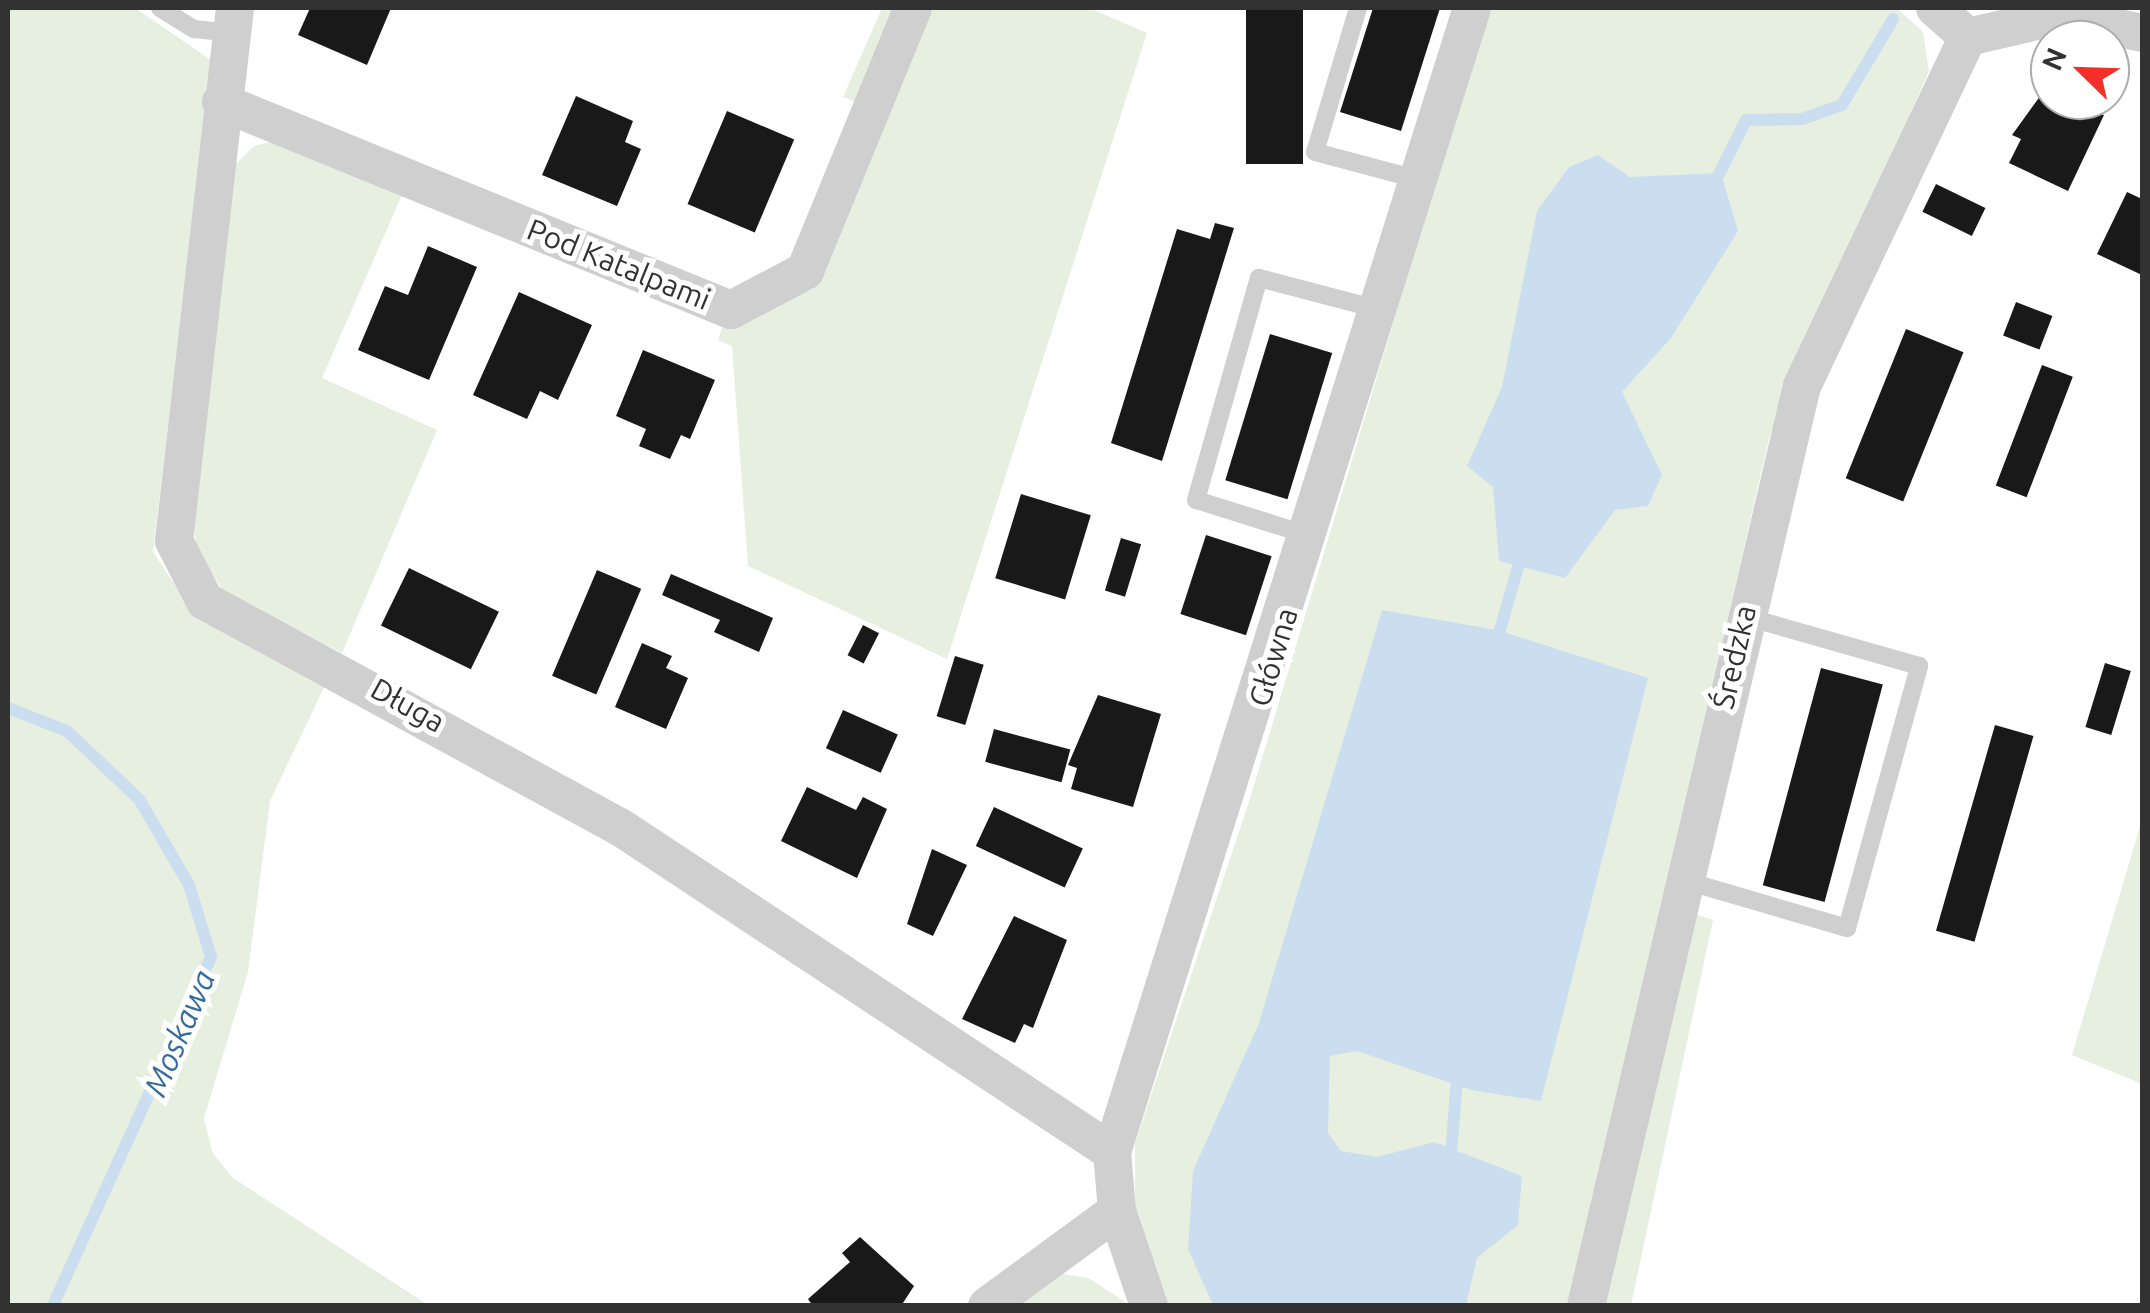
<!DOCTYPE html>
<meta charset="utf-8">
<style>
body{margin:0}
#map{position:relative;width:2150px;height:1313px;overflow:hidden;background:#fff;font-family:Ubuntu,sans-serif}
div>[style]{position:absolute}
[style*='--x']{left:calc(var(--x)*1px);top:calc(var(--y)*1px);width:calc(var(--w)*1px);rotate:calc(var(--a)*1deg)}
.green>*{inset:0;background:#e7efe0}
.water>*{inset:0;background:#cbdef0}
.stream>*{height:12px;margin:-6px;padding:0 6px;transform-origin:6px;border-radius:6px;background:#cbdef0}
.building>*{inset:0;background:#191919;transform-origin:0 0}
.lane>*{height:18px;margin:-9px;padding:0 9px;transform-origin:9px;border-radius:9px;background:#cfcfcf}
.street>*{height:38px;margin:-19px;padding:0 19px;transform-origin:19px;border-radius:19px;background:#cfcfcf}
span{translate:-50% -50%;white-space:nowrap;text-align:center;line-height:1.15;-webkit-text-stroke:10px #fff;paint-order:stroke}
.street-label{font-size:30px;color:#323232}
.water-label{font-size:32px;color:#376c9d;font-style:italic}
.frame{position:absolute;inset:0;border:10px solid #323232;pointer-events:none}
.north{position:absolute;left:2030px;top:20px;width:100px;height:100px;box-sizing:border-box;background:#fff;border:2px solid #adadad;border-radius:50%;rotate:293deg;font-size:28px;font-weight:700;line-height:40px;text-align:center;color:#323232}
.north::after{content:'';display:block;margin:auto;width:35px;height:45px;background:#f42e29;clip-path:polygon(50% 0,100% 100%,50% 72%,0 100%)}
</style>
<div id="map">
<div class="green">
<i style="clip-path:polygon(8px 8px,135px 8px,211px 60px,153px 552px,189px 606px,329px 677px,270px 801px,248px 972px,204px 1118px,212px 1152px,233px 1178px,428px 1305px,8px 1306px)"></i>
<i style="clip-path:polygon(882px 8px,899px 8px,860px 104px,843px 97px)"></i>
<i style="clip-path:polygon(927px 8px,1089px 8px,1147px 33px,947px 659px,748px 566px,732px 346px,718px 340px,722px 328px,813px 289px)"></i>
<i style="clip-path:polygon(1488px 8px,1897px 8px,1923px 32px,1929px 71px,1770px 435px,1569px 1305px,1163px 1306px,1135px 1208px,1135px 1143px,1248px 805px)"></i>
<i style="clip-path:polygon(280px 140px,404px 190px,322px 378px,437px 430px,342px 653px,223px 591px,196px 548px,192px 512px,231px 169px,254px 146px)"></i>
<i style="clip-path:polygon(2142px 820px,2142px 1084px,2072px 1055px)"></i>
<i style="clip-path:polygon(1692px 913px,1713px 920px,1631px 1305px,1602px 1306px)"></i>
<i style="clip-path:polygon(1062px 1274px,1088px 1278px,1130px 1305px,1010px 1306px)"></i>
</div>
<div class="water">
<i style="clip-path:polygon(1598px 155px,1630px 177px,1721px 173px,1738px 231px,1671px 338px,1622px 392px,1662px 475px,1648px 506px,1615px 510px,1565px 578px,1499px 561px,1493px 487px,1467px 466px,1502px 387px,1537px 211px,1569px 167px)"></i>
<i style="clip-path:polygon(1382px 610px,1497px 630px,1648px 678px,1541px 1101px,1471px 1090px,1357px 1051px,1330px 1056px,1328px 1133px,1341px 1151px,1377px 1157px,1434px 1142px,1522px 1176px,1518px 1225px,1477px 1258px,1466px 1305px,1213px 1305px,1188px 1249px,1193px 1171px,1259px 1023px)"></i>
</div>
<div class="stream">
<i style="--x:1713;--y:186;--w:74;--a:-63.4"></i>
<i style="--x:1746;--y:120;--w:56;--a:-1"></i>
<i style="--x:1802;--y:119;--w:42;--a:-19.3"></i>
<i style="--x:1842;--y:105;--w:100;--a:-59.3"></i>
<i style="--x:1496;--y:644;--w:95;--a:-74.1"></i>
<i style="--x:8;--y:708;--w:63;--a:21.3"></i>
<i style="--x:67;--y:731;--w:99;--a:43.4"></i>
<i style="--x:139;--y:799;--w:99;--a:59.8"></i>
<i style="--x:189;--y:885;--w:75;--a:73"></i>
<i style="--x:211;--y:957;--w:383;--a:114.4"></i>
<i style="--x:1450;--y:1166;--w:99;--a:-85.4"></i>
</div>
<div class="building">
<i style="clip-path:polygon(310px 8px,391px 8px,367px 65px,298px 35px)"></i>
<i style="left:1246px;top:8px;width:57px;height:156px"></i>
<i style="clip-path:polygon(1373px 8px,1440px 8px,1401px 131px,1340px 112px)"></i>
<i style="clip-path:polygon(2046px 88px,2050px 100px,2104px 115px,2068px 191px,2009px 163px,2021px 139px,2012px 135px)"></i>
<i style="clip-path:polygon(576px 96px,633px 121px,625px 142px,641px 149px,617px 206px,542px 175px)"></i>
<i style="left:727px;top:111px;width:73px;height:101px;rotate:23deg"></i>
<i style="left:1936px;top:184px;width:55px;height:31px;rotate:26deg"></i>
<i style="clip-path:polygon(2127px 192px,2142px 199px,2142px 275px,2097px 254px)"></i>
<i style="clip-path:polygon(1215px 223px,1234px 228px,1162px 461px,1111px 443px,1177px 229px,1210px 239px)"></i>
<i style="clip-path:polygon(428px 246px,477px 267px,429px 380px,358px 350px,385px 286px,408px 295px)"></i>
<i style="clip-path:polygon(519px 292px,592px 325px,558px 400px,540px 391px,527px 419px,473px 395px)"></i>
<i style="left:2016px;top:302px;width:39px;height:36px;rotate:21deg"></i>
<i style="left:1906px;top:329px;width:62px;height:161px;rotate:22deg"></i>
<i style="left:1270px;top:334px;width:65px;height:153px;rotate:17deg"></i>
<i style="clip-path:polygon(643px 350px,715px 380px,690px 439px,681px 435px,670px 459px,639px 446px,646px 429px,616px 416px)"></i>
<i style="left:2042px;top:365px;width:33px;height:129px;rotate:21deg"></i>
<i style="left:1021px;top:494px;width:73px;height:88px;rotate:17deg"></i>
<i style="left:1206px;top:535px;width:69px;height:83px;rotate:18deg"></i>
<i style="left:1121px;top:538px;width:21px;height:55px;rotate:17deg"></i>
<i style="left:409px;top:568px;width:100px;height:64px;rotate:26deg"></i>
<i style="left:597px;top:570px;width:48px;height:115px;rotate:23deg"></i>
<i style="clip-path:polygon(671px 574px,773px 618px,759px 652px,714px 632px,720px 620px,662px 595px)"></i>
<i style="left:863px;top:625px;width:18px;height:34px;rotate:27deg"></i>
<i style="clip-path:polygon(642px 643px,672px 656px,666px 668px,688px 678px,666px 729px,615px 707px)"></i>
<i style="left:955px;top:656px;width:30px;height:63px;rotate:17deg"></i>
<i style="left:2105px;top:663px;width:27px;height:67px;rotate:17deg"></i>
<i style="left:1821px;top:668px;width:64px;height:225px;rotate:15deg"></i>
<i style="clip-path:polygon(1098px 695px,1161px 714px,1133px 807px,1071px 789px,1077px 768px,1068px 765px)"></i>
<i style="left:843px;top:710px;width:60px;height:42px;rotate:24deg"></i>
<i style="left:1995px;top:725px;width:40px;height:214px;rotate:16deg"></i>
<i style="left:994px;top:729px;width:79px;height:34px;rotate:15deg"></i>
<i style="clip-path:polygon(807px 787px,856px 810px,863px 797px,887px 809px,857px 878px,781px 841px)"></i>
<i style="left:994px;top:807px;width:98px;height:43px;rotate:25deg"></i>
<i style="clip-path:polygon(932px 849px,967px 865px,933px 936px,907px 924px)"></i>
<i style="clip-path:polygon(1014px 916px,1067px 940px,1033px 1028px,1024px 1024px,1015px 1043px,962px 1019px)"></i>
<i style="clip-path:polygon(860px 1237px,914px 1286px,901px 1306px,813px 1306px,808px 1299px,850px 1262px,842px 1253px)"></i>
</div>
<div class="lane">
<i style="--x:160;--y:8;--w:40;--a:32"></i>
<i style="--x:194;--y:29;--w:36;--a:6"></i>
<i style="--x:1358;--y:8;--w:150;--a:106.6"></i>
<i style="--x:1315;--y:152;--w:109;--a:14.9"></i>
<i style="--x:1308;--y:535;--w:117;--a:-162.6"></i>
<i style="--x:1196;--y:500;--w:231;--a:-74.2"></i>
<i style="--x:1259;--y:278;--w:122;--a:14.7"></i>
<i style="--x:1683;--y:880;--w:171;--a:16.3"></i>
<i style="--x:1847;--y:928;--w:272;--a:-74.6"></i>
<i style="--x:1919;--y:666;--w:182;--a:-164.1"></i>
</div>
<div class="street">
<i style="--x:235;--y:8;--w:536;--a:96.53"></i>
<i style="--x:174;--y:541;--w:68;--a:62.7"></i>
<i style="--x:205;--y:601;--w:473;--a:28.6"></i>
<i style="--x:620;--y:827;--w:590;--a:33.45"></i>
<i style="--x:1935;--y:8;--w:44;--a:41.3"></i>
<i style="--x:1968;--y:37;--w:92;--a:-13.1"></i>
<i style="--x:2058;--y:16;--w:86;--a:11.4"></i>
<i style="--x:221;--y:102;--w:551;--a:22.19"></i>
<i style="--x:731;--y:310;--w:84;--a:-27.8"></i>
<i style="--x:805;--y:271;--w:284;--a:-67.7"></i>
<i style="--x:987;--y:1306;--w:161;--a:-36.2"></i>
<i style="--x:1149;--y:1306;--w:100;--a:-108.6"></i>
<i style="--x:1117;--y:1211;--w:59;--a:-94.8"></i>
<i style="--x:1112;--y:1152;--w:1199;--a:-72.53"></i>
<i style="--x:1586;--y:1306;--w:945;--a:-76.79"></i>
<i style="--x:1802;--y:386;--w:386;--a:-64.6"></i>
</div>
<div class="street-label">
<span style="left:619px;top:264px;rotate:22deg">Pod Katalpami</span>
<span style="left:1273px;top:657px;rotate:-73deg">Główna</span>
<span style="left:1734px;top:657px;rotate:-77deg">Średzka</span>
<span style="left:408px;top:705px;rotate:29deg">Długa</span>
</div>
<div class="water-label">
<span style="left:179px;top:1033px;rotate:-67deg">Moskawa</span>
</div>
<div class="frame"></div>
<div class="north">N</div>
</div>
